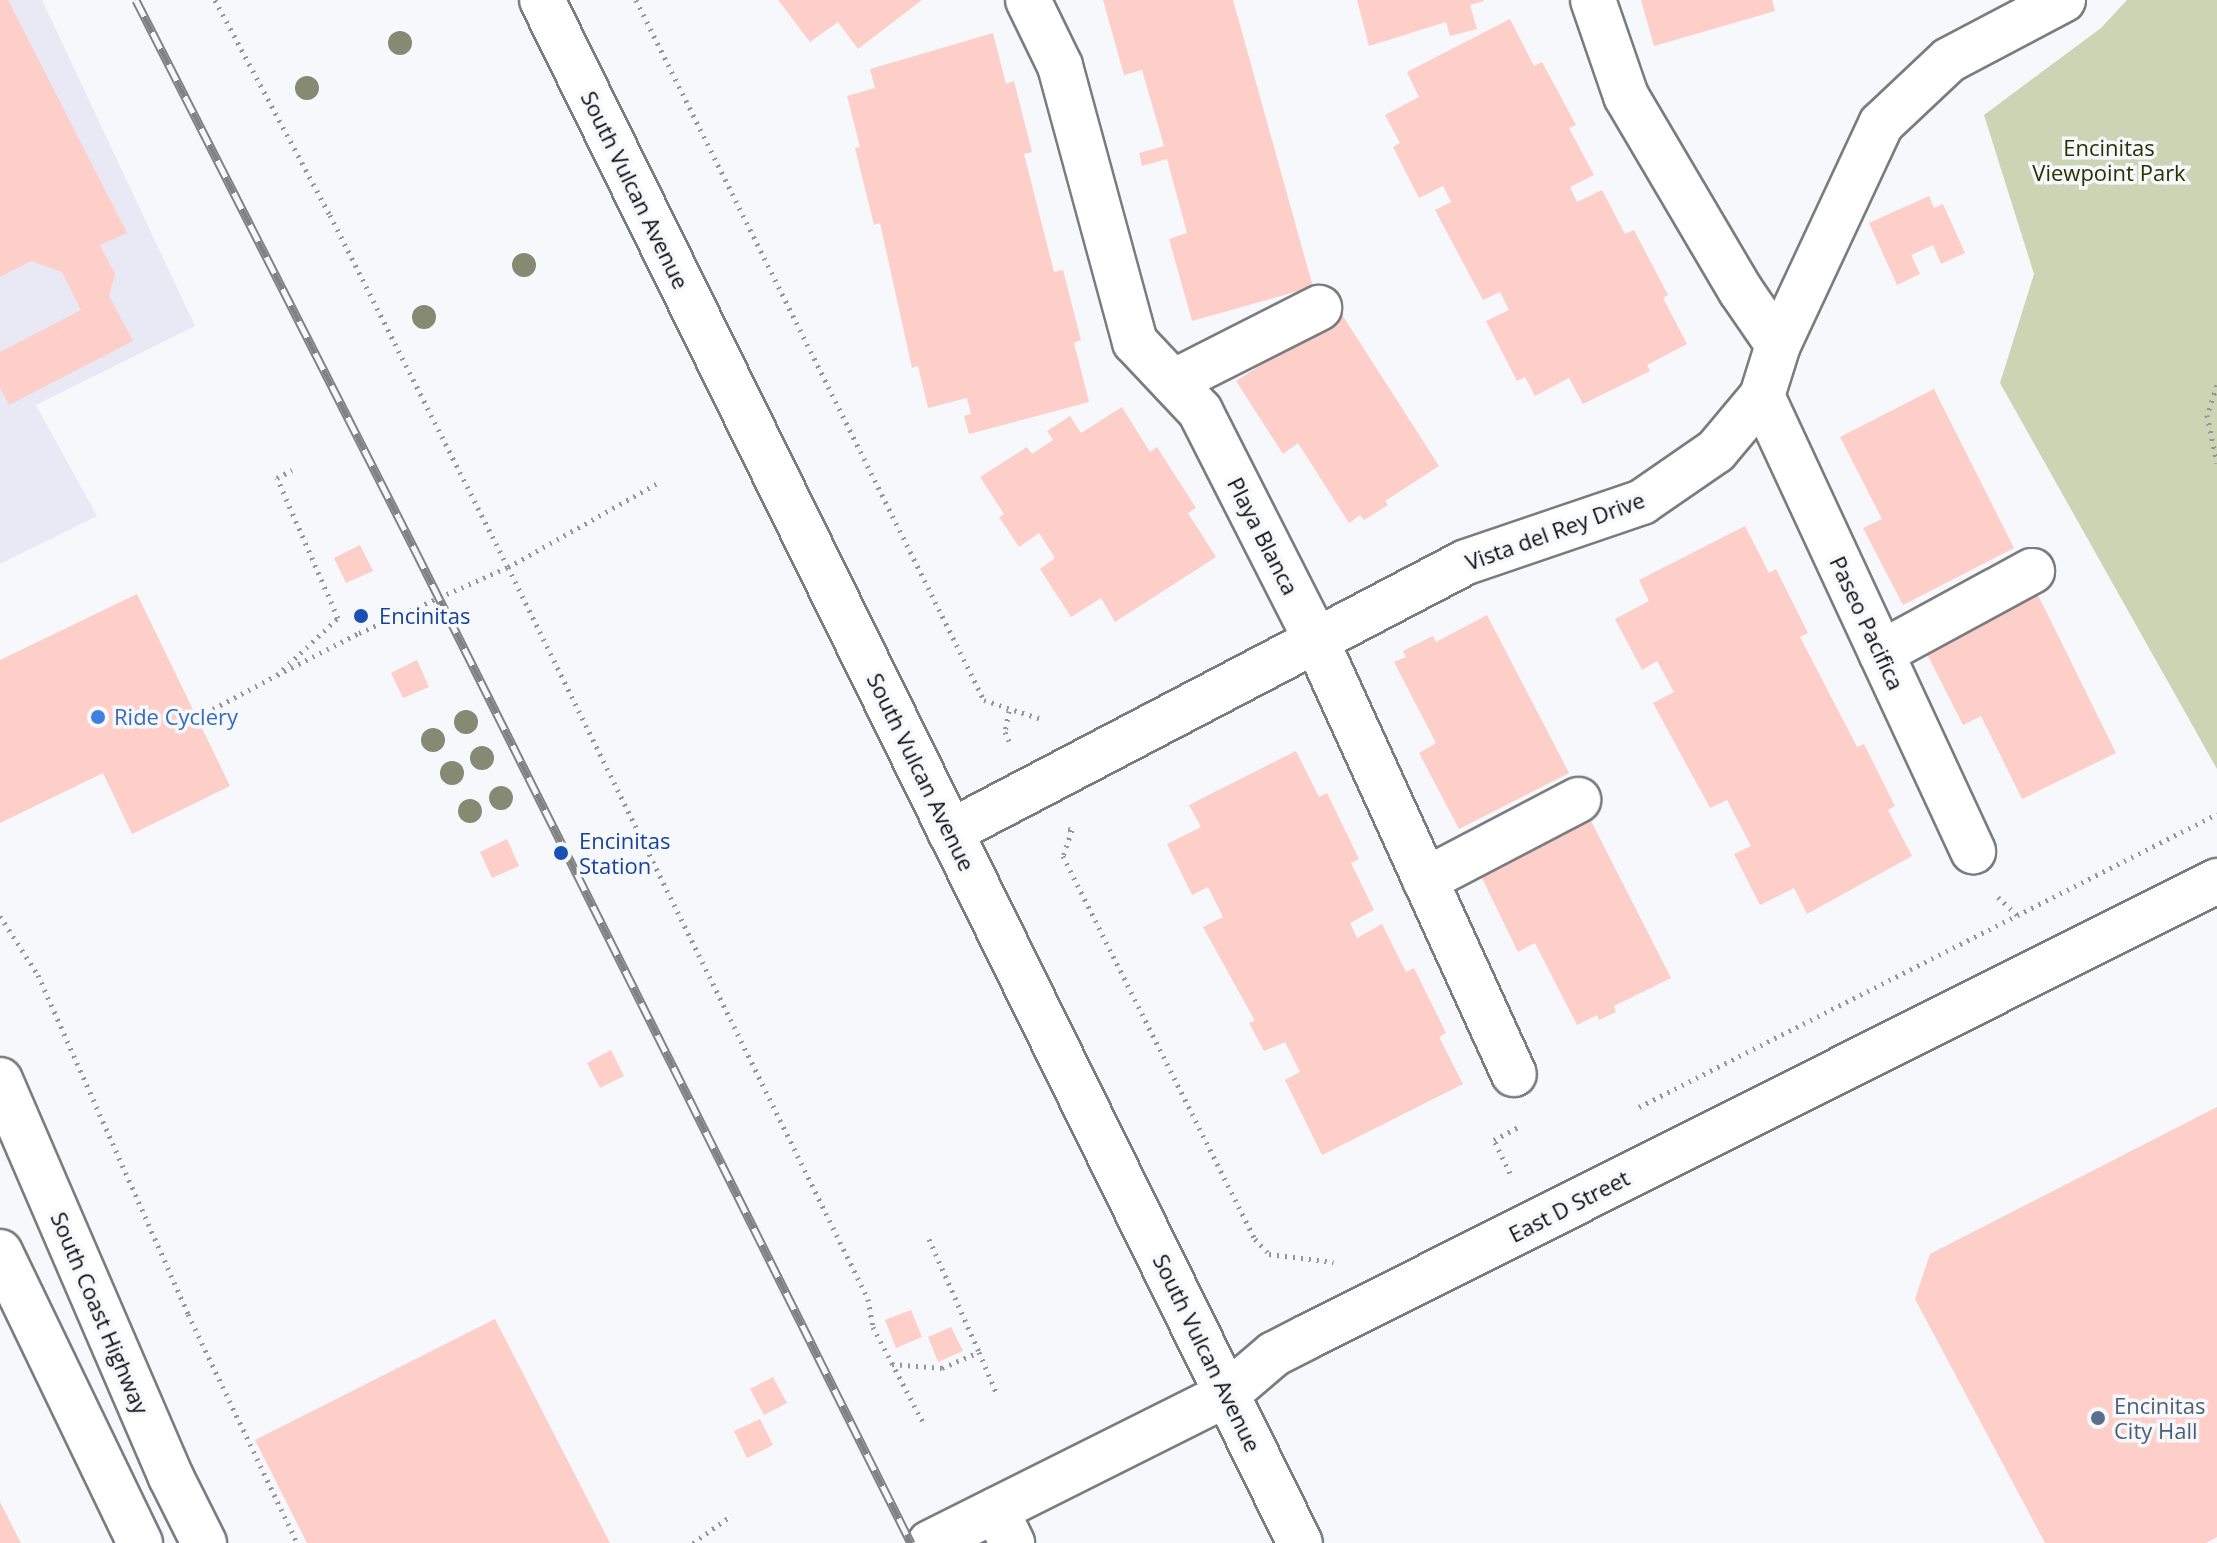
<!DOCTYPE html>
<style>
body{margin:0}
#map{position:relative;width:2217px;height:1543px;overflow:hidden;background:#f7f8fc;font-family:"Open Sans",sans-serif}
div>[style]{position:absolute}
.built>*{inset:0;background:#e8e9f4}
.green>*{inset:0;background:#ccd4b3}
.building>*{inset:0;background:#fdcfc8}
.path>*{height:5px;margin-top:-2.5px;transform-origin:0;background:repeating-linear-gradient(90deg,#969699 0 2px,transparent 0 8px)}
.roads{filter:drop-shadow(2px 0 #7b7c7f) drop-shadow(-2px 0 #7b7c7f) drop-shadow(0 2px #7b7c7f) drop-shadow(0 -2px #7b7c7f)}
.minor>*{height:44px;margin:-22px;padding:0 22px;transform-origin:22px;border-radius:22px;background:#fff}
.major>*{height:44px;margin:-22px;padding:0 22px;transform-origin:22px;border-radius:22px;background:#fff}
.rail>*{height:9px;margin-top:-4.5px;transform-origin:0;background:repeating-linear-gradient(90deg,#f7f8fc 0 18px,#818284 0 36px);box-sizing:border-box;border-block:2px solid #818284}
.trees>*{width:24px;height:24px;margin:-12px;border-radius:50%;background:#868a72}
.dots>*{width:22px;height:22px;translate:-50% -50%;box-sizing:border-box;border:4px solid #f7f8fc;border-radius:50%}
span{translate:-50% -50%;white-space:nowrap;text-align:center;line-height:1.15;-webkit-text-stroke:7px #f7f8fc;paint-order:stroke}
.park-label{font-size:22px;color:#2a3001}
.street-label{font-size:22px;color:#0b0b0c}
.transit-label{font-size:22px;color:#164399}
.left{translate:0 -50%;text-align:left}
.shop-label{font-size:22px;color:#366cbe}
.service-label{font-size:22px;color:#4e5e75}
</style>
<div id="map">
<div class="built">
<i style="clip-path:polygon(0 0,42px 0,195px 326px,36px 405px,97px 516px,0 564px)"></i>
</div>
<div class="green">
<i style="clip-path:polygon(2127px 0,2217px 0,2217px 769px,2000px 383px,2034px 274px,1984px 115px,2101px 28px)"></i>
</div>
<div class="building">
<i style="clip-path:polygon(0 0,8px 0,127px 233px,100px 245px,115px 274px,109px 296px,133px 341px,9px 405px,0 388px,0 352px,81px 310px,62px 272px,31px 261px,0 277px)"></i>
<i style="clip-path:polygon(778px 0,922px 0,858px 49px,838px 22px,810px 42px)"></i>
<i style="clip-path:polygon(1103px 0,1233px 0,1313px 287px,1192px 321px,1169px 239px,1187px 233px,1167px 159px,1142px 166px,1139px 153px,1164px 146px,1142px 70px,1124px 75px)"></i>
<i style="clip-path:polygon(1357px 0,1484px 0,1484px 1px,1470px 5px,1477px 29px,1450px 36px,1446px 22px,1369px 46px)"></i>
<i style="clip-path:polygon(1641px 0,1772px 0,1775px 11px,1654px 46px)"></i>
<i style="clip-path:polygon(1510px 19px,1534px 66px,1542px 62px,1576px 125px,1569px 128px,1594px 175px,1570px 187px,1577px 202px,1602px 190px,1625px 234px,1634px 230px,1668px 295px,1663px 298px,1687px 344px,1647px 365px,1650px 371px,1583px 404px,1569px 378px,1535px 396px,1525px 377px,1517px 381px,1486px 321px,1509px 310px,1500px 292px,1483px 300px,1435px 210px,1451px 202px,1443px 186px,1419px 198px,1393px 147px,1400px 143px,1385px 115px,1419px 97px,1407px 72px)"></i>
<i style="clip-path:polygon(993px 33px,1006px 84px,1014px 81px,1032px 152px,1024px 154px,1054px 272px,1063px 270px,1081px 340px,1074px 343px,1089px 402px,969px 434px,964px 416px,971px 414px,967px 398px,928px 408px,918px 366px,912px 368px,880px 223px,874px 225px,855px 148px,860px 147px,847px 96px,875px 88px,870px 69px)"></i>
<i style="clip-path:polygon(1929px 196px,1934px 208px,1943px 204px,1965px 253px,1941px 264px,1933px 245px,1911px 255px,1920px 274px,1897px 285px,1869px 223px)"></i>
<i style="clip-path:polygon(1341px 313px,1439px 466px,1385px 501px,1388px 505px,1364px 520px,1360px 515px,1349px 523px,1298px 443px,1283px 454px,1236px 381px)"></i>
<i style="clip-path:polygon(1934px 389px,2014px 548px,1903px 605px,1863px 528px,1882px 519px,1840px 437px)"></i>
<i style="clip-path:polygon(1122px 407px,1150px 452px,1157px 447px,1196px 508px,1188px 513px,1216px 557px,1115px 622px,1101px 598px,1071px 617px,1040px 569px,1055px 558px,1039px 533px,1019px 547px,999px 517px,1004px 514px,980px 477px,1027px 447px,1032px 454px,1053px 440px,1047px 431px,1070px 416px,1081px 433px)"></i>
<i style="clip-path:polygon(1745px 526px,1769px 573px,1776px 569px,1808px 633px,1800px 637px,1857px 747px,1864px 744px,1895px 806px,1888px 810px,1912px 856px,1807px 914px,1794px 888px,1760px 905px,1734px 854px,1751px 846px,1727px 800px,1710px 808px,1653px 703px,1674px 692px,1657px 661px,1642px 670px,1615px 619px,1649px 601px,1639px 580px)"></i>
<i style="clip-path:polygon(360px 545px,373px 571px,346px 583px,334px 558px)"></i>
<i style="clip-path:polygon(2037px 593px,2116px 753px,2022px 799px,1981px 716px,1963px 725px,1925px 650px)"></i>
<i style="clip-path:polygon(137px 594px,230px 786px,132px 834px,103px 773px,0 823px,0 660px)"></i>
<i style="clip-path:polygon(1487px 615px,1569px 773px,1459px 829px,1419px 753px,1436px 743px,1394px 662px,1406px 657px,1403px 651px,1433px 636px,1436px 642px)"></i>
<i style="clip-path:polygon(417px 660px,429px 687px,403px 698px,391px 673px)"></i>
<i style="clip-path:polygon(1296px 751px,1319px 797px,1327px 793px,1359px 859px,1351px 863px,1374px 910px,1350px 923px,1357px 938px,1382px 924px,1406px 972px,1414px 968px,1446px 1033px,1439px 1037px,1463px 1084px,1322px 1155px,1285px 1080px,1300px 1072px,1285px 1042px,1264px 1051px,1249px 1023px,1255px 1021px,1203px 927px,1223px 917px,1208px 887px,1192px 895px,1167px 844px,1201px 827px,1189px 805px)"></i>
<i style="clip-path:polygon(1590px 819px,1671px 978px,1614px 1006px,1616px 1012px,1599px 1020px,1597px 1015px,1577px 1025px,1535px 943px,1518px 952px,1480px 874px)"></i>
<i style="clip-path:polygon(507px 839px,519px 866px,492px 878px,480px 852px)"></i>
<i style="clip-path:polygon(611px 1050px,624px 1076px,600px 1088px,587px 1063px)"></i>
<i style="clip-path:polygon(2217px 1107px,2217px 1537px,2206px 1543px,2045px 1543px,1915px 1299px,1930px 1254px)"></i>
<i style="clip-path:polygon(911px 1310px,922px 1337px,896px 1348px,885px 1320px)"></i>
<i style="clip-path:polygon(495px 1319px,610px 1543px,307px 1543px,255px 1440px)"></i>
<i style="clip-path:polygon(951px 1327px,963px 1351px,938px 1362px,928px 1337px)"></i>
<i style="clip-path:polygon(773px 1377px,787px 1403px,764px 1415px,750px 1389px)"></i>
<i style="clip-path:polygon(760px 1419px,773px 1445px,747px 1458px,734px 1431px)"></i>
<i style="clip-path:polygon(0 1502px,21px 1543px,0 1543px)"></i>
</div>
<div class="path">
<i style="left:215px;top:0;width:244px;rotate:61.9deg"></i>
<i style="left:330px;top:215px;width:394px;rotate:63.2deg"></i>
<i style="left:508px;top:567px;width:816px;rotate:63.81deg"></i>
<i style="left:868px;top:1299px;width:28px;rotate:80deg"></i>
<i style="left:873px;top:1327px;width:110px;rotate:62.3deg"></i>
<i style="left:636px;top:0;width:782px;rotate:63.57deg"></i>
<i style="left:984px;top:700px;width:63px;rotate:18.4deg"></i>
<i style="left:2217px;top:385px;width:32px;rotate:108deg"></i>
<i style="left:2207px;top:415px;width:49px;rotate:78.2deg"></i>
<i style="left:277px;top:675px;width:92px;rotate:-27.1deg"></i>
<i style="left:359px;top:633px;width:163px;rotate:-23.9deg"></i>
<i style="left:508px;top:567px;width:170px;rotate:-29.3deg"></i>
<i style="left:213px;top:709px;width:72px;rotate:-28deg"></i>
<i style="left:277px;top:675px;width:83px;rotate:-43.1deg"></i>
<i style="left:338px;top:618px;width:153px;rotate:-113.5deg"></i>
<i style="left:277px;top:478px;width:17px;rotate:-28deg"></i>
<i style="left:1009px;top:711px;width:21px;rotate:101deg"></i>
<i style="left:1005px;top:732px;width:10px;rotate:66deg"></i>
<i style="left:1068px;top:829px;width:4px;rotate:14deg"></i>
<i style="left:1072px;top:830px;width:28px;rotate:109deg"></i>
<i style="left:1063px;top:856px;width:428px;rotate:63.4deg"></i>
<i style="left:1255px;top:1239px;width:21px;rotate:47deg"></i>
<i style="left:1269px;top:1254px;width:65px;rotate:7deg"></i>
<i style="left:1998px;top:897px;width:26px;rotate:43deg"></i>
<i style="left:0;top:916px;width:70px;rotate:57.2deg"></i>
<i style="left:38px;top:975px;width:371px;rotate:66.1deg"></i>
<i style="left:188px;top:1314px;width:254px;rotate:64.5deg"></i>
<i style="left:1639px;top:1107px;width:648px;rotate:-26.88deg"></i>
<i style="left:1510px;top:1173px;width:37px;rotate:-116deg"></i>
<i style="left:1494px;top:1140px;width:27px;rotate:-28deg"></i>
<i style="left:929px;top:1239px;width:124px;rotate:66.1deg"></i>
<i style="left:892px;top:1364px;width:50px;rotate:4.6deg"></i>
<i style="left:942px;top:1368px;width:40px;rotate:-23.4deg"></i>
<i style="left:979px;top:1352px;width:43px;rotate:67deg"></i>
<i style="left:693px;top:1543px;width:48px;rotate:-35.7deg"></i>
</div>
<div class="roads">
<div class="minor">
<i style="left:1028px;top:0;width:73px;rotate:64.1deg"></i>
<i style="left:1060px;top:66px;width:286px;rotate:74.8deg"></i>
<i style="left:1135px;top:342px;width:95px;rotate:46.7deg"></i>
<i style="left:1200px;top:411px;width:257px;rotate:63.1deg"></i>
<i style="left:1316px;top:640px;width:477px;rotate:65.5deg"></i>
<i style="left:1593px;top:0;width:102px;rotate:71deg"></i>
<i style="left:1626px;top:96px;width:226px;rotate:59.5deg"></i>
<i style="left:1741px;top:291px;width:65px;rotate:55.6deg"></i>
<i style="left:1173px;top:382px;width:164px;rotate:-26.9deg"></i>
<i style="left:1762px;top:396px;width:502px;rotate:65.12deg"></i>
<i style="left:1881px;top:653px;width:172px;rotate:-28.5deg"></i>
<i style="left:950px;top:832px;width:582px;rotate:-27.62deg"></i>
<i style="left:1466px;top:562px;width:186px;rotate:-18.8deg"></i>
<i style="left:1642px;top:502px;width:90px;rotate:-34.6deg"></i>
<i style="left:1716px;top:451px;width:72px;rotate:-50.1deg"></i>
<i style="left:1762px;top:396px;width:53px;rotate:-72.6deg"></i>
<i style="left:1778px;top:345px;width:244px;rotate:-65deg"></i>
<i style="left:1881px;top:124px;width:93px;rotate:-43.3deg"></i>
<i style="left:1949px;top:60px;width:129px;rotate:-27.8deg"></i>
<i style="left:1425px;top:880px;width:173px;rotate:-27.6deg"></i>
<i style="left:996px;top:1510px;width:37px;rotate:64deg"></i>
<i style="left:930px;top:1543px;width:332px;rotate:-26.6deg"></i>
<i style="left:1227px;top:1394px;width:62px;rotate:-40.4deg"></i>
<i style="left:1274px;top:1354px;width:37px;rotate:-27deg"></i>
<i style="left:1307px;top:1337px;width:1018px;rotate:-26.62deg"></i>
</div>
<div class="major">
<i style="left:542px;top:0;width:1719px;rotate:63.84deg"></i>
<i style="left:0;top:1080px;width:432px;rotate:66.7deg"></i>
<i style="left:171px;top:1477px;width:74px;rotate:63.4deg"></i>
<i style="left:0;top:1252px;width:323px;rotate:64.3deg"></i>
</div>
</div>
<div class="rail">
<i style="left:136px;top:0;width:619px;rotate:63.1deg"></i>
<i style="left:416px;top:552px;width:1108px;rotate:63.46deg"></i>
</div>
<div class="trees">
<i style="left:400px;top:43px"></i>
<i style="left:307px;top:88px"></i>
<i style="left:524px;top:265px"></i>
<i style="left:424px;top:317px"></i>
<i style="left:466px;top:722px"></i>
<i style="left:433px;top:740px"></i>
<i style="left:482px;top:758px"></i>
<i style="left:452px;top:773px"></i>
<i style="left:501px;top:798px"></i>
<i style="left:470px;top:811px"></i>
</div>
<div class="dots">
<i style="left:361px;top:616px;background:#1a4fb4"></i>
<i style="left:98px;top:717px;background:#3f7fe0"></i>
<i style="left:561px;top:853px;background:#1a4fb4"></i>
<i style="left:2098px;top:1418px;background:#5c6f8a"></i>
</div>
<div class="park-label">
<span style="left:2109px;top:160px">Encinitas<br>Viewpoint Park</span>
</div>
<div class="street-label">
<span style="left:635px;top:190px;rotate:64deg">South Vulcan Avenue</span>
<span style="left:1555px;top:531px;rotate:-20deg">Vista del Rey Drive</span>
<span style="left:1263px;top:536px;rotate:63deg">Playa Blanca</span>
<span style="left:1867px;top:623px;rotate:65deg">Paseo Pacifica</span>
<span style="left:921px;top:772px;rotate:64deg">South Vulcan Avenue</span>
<span style="left:1569px;top:1206px;rotate:-27deg">East D Street</span>
<span style="left:100px;top:1313px;rotate:67deg">South Coast Highway</span>
<span style="left:1207px;top:1353px;rotate:64deg">South Vulcan Avenue</span>
</div>
<div class="transit-label">
<span class="left" style="left:379px;top:616px">Encinitas</span>
<span class="left" style="left:579px;top:853px">Encinitas<br>Station</span>
</div>
<div class="shop-label">
<span class="left" style="left:114px;top:717px">Ride Cyclery</span>
</div>
<div class="service-label">
<span class="left" style="left:2114px;top:1418px">Encinitas<br>City Hall</span>
</div>
</div>
